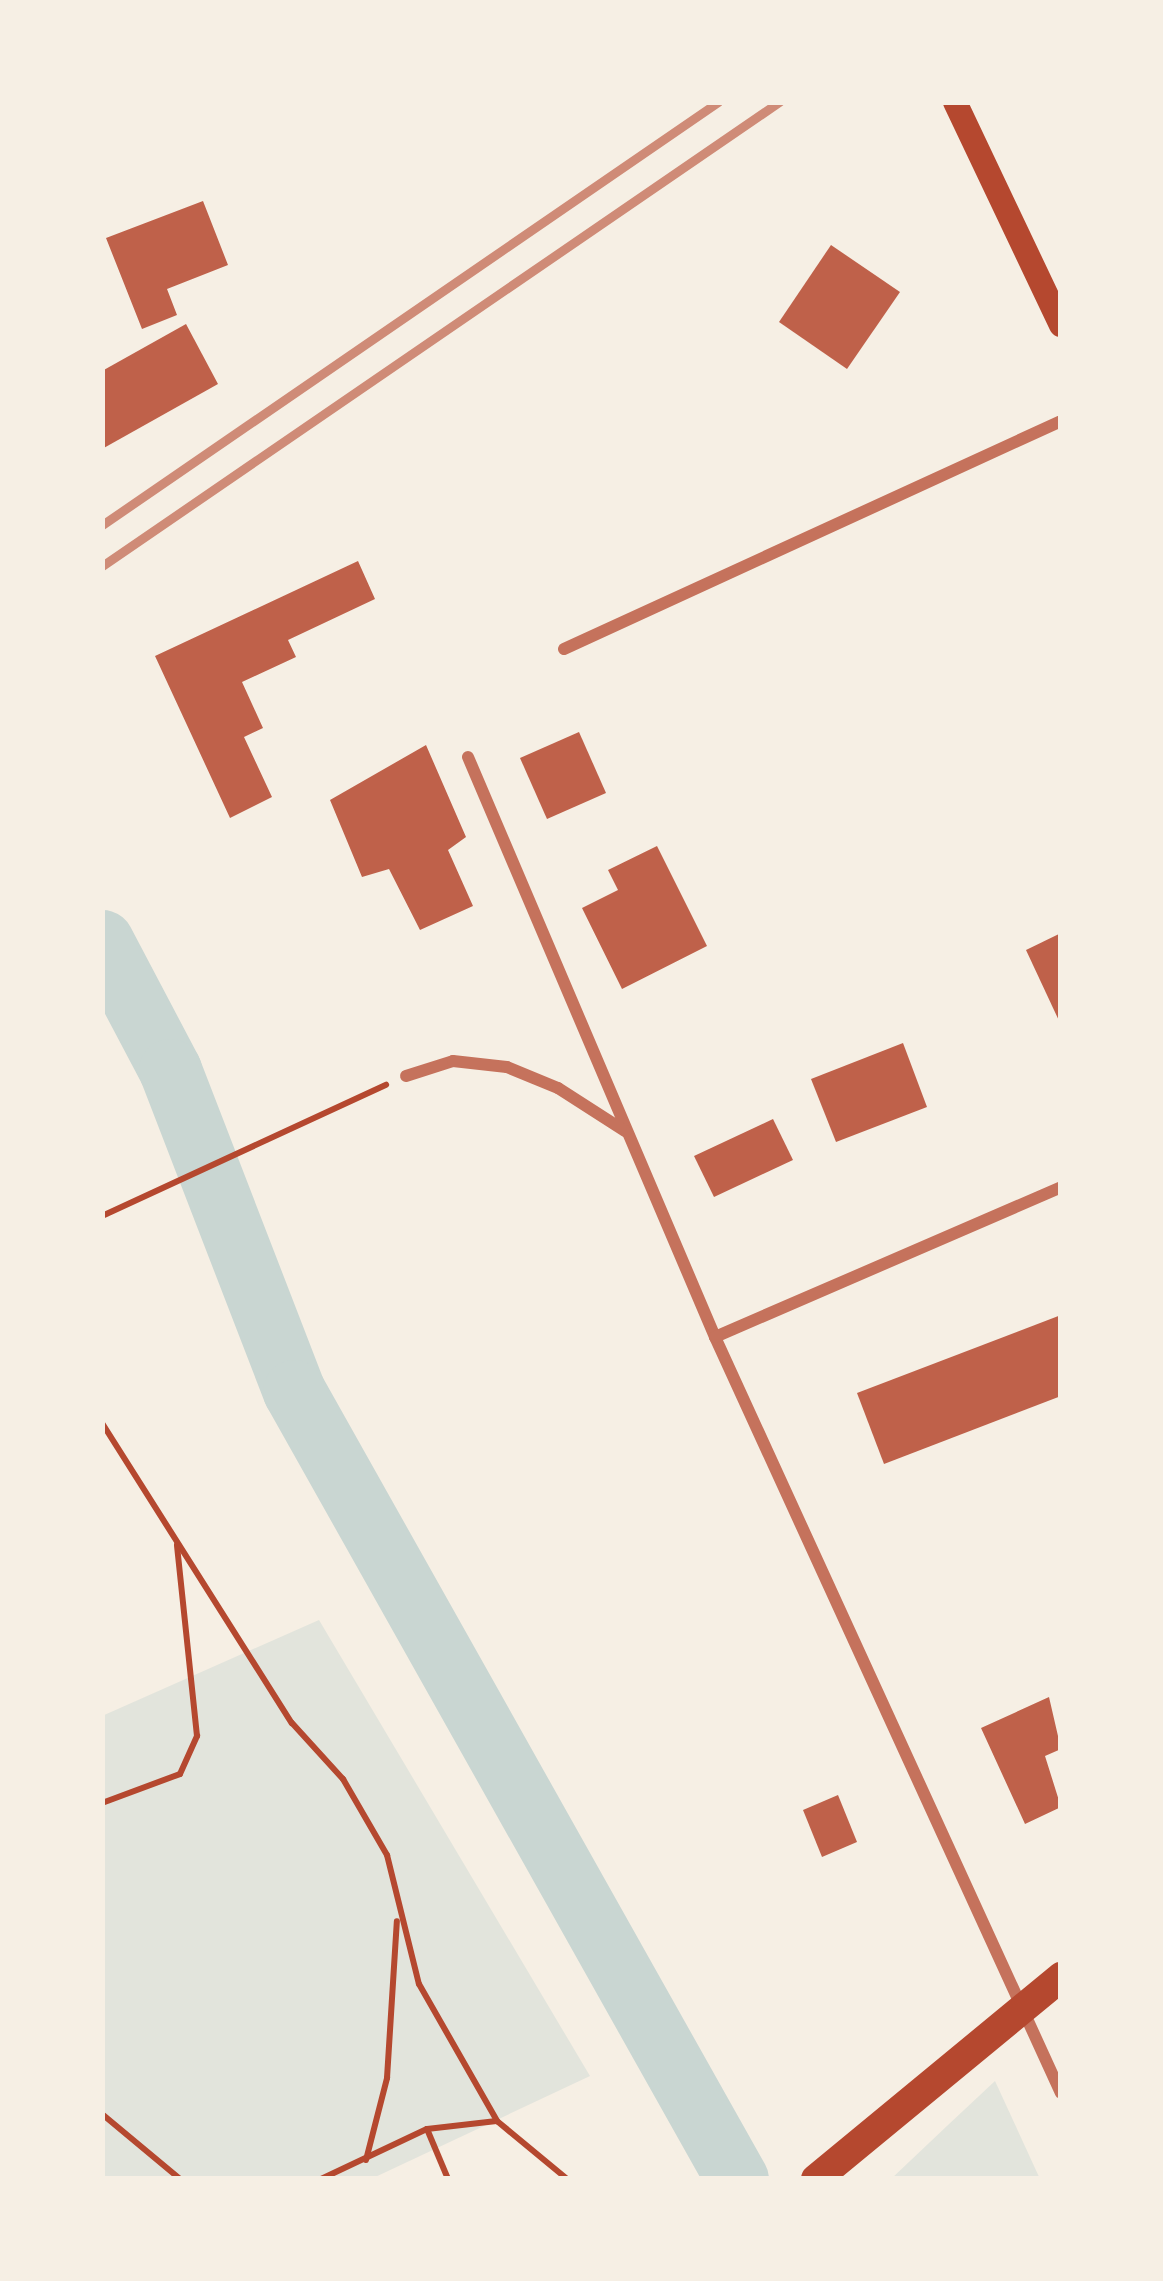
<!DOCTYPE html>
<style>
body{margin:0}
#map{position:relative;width:1163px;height:2281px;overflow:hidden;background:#f6efe4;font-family:Rubik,sans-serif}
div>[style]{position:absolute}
.green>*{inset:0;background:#e2e4dc}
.river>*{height:63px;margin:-31.5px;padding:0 31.5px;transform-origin:31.5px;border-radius:31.5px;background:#c9d6d2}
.building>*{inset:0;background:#bf614a}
.path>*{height:6px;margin:-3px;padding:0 3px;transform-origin:3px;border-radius:3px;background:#b5482f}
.minor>*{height:12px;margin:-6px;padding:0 6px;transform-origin:6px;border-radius:6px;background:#c5725c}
.secondary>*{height:24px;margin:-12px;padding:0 12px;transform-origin:12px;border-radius:12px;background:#b5482f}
.primary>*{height:30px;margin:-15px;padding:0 15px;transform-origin:15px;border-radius:15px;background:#b5482f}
.rail>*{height:9px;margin:-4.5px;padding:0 4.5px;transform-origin:4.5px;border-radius:4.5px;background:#cf8b77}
span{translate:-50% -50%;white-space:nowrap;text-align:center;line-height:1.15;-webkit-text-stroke:9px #f6efe4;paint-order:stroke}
.frame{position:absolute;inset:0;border:105px solid #f6efe4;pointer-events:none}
</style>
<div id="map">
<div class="green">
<i style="clip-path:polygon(319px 1620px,590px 2076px,371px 2179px,102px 2179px,102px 1716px)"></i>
<i style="clip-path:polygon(995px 2081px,1040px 2179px,891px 2179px,948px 2125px)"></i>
</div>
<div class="river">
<i style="left:102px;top:941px;width:146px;rotate:62.2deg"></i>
<i style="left:170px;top:1070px;width:344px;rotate:68.9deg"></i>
<i style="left:294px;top:1391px;width:904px;rotate:60.66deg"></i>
</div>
<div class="building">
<i style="clip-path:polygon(203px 201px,228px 265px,167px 289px,177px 315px,142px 329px,106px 238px)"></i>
<i style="clip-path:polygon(831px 245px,900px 292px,847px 369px,779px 322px)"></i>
<i style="clip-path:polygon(186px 324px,218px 384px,102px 449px,102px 371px)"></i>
<i style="clip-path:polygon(358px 561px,375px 599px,288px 640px,296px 657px,242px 682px,263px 728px,244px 737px,272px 797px,230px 818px,155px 656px)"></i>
<i style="clip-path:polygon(579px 732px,606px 793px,547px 819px,520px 758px)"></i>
<i style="clip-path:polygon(426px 745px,466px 837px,448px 850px,473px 906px,420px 930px,389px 869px,362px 877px,330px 800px)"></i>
<i style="clip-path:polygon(657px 846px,707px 946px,622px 989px,582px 908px,618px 890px,608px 870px)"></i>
<i style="clip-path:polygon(1061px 933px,1061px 1025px,1026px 950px)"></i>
<i style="clip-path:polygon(903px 1043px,927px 1107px,836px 1142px,811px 1079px)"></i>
<i style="clip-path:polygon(773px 1119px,793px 1160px,714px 1197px,694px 1156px)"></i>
<i style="clip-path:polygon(1061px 1315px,1061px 1396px,884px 1464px,857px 1393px)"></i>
<i style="clip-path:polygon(1049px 1697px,1061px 1749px,1045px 1756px,1061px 1807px,1025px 1824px,981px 1728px)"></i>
<i style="clip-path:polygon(838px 1795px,857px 1842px,822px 1857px,803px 1810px)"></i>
</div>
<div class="path">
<i style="left:102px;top:1216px;width:313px;rotate:-24.8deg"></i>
<i style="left:102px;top:1423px;width:355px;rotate:57.7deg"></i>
<i style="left:292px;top:1723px;width:76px;rotate:47.7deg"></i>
<i style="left:343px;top:1779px;width:88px;rotate:59.9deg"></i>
<i style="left:387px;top:1855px;width:133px;rotate:76.1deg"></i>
<i style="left:419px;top:1984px;width:158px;rotate:60.3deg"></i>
<i style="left:497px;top:2121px;width:91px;rotate:39.6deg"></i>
<i style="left:102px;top:1803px;width:83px;rotate:-20.4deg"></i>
<i style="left:180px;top:1774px;width:42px;rotate:-65.9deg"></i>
<i style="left:197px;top:1736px;width:192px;rotate:-96deg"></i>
<i style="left:102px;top:2114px;width:102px;rotate:39.8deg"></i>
<i style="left:427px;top:2129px;width:54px;rotate:67.2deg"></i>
<i style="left:366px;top:2160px;width:85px;rotate:-75.6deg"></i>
<i style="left:387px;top:2078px;width:157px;rotate:-86.4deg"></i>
<i style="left:321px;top:2179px;width:117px;rotate:-25.3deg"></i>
<i style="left:427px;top:2129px;width:70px;rotate:-6.5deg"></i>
</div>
<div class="minor">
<i style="left:564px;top:649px;width:547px;rotate:-24.64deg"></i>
<i style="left:468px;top:757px;width:630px;rotate:66.93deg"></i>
<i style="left:715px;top:1337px;width:831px;rotate:65.41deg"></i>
<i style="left:406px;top:1076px;width:49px;rotate:-17.7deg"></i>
<i style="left:453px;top:1061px;width:54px;rotate:6.3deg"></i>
<i style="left:507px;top:1067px;width:55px;rotate:22.4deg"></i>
<i style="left:558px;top:1088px;width:80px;rotate:32.7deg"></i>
<i style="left:715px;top:1337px;width:377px;rotate:-23.4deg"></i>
</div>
<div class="secondary">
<i style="left:955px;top:102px;width:247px;rotate:64.6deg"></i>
</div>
<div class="primary">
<i style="left:816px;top:2179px;width:318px;rotate:-39.5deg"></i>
</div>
<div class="rail">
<i style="left:102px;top:525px;width:747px;rotate:-34.48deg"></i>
<i style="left:102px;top:566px;width:821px;rotate:-34.43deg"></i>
</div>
<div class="frame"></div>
</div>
